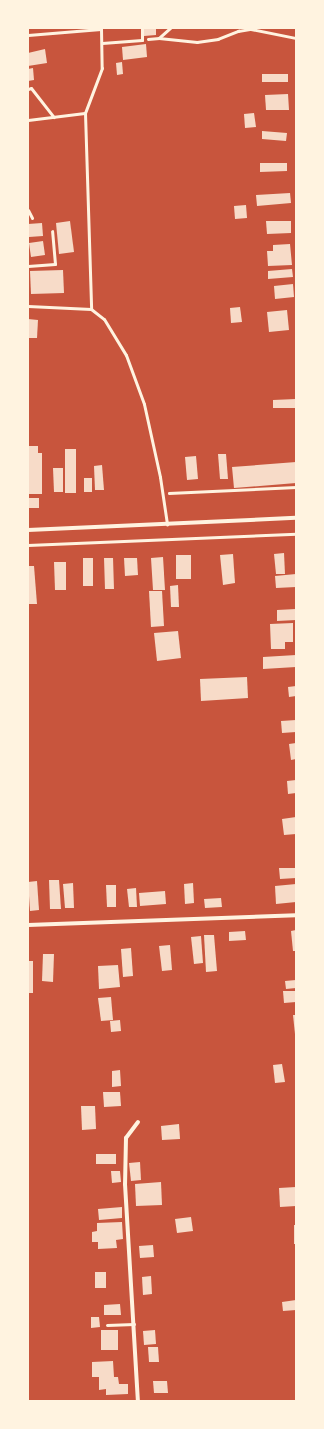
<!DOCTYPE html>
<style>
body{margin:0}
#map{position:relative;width:324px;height:1429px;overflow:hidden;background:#c8553d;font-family:Inter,sans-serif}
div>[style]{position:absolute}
.building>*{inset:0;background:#f7dbc8}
.path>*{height:2.5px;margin:-1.25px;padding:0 1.25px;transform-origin:1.25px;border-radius:1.25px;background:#fff3e0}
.service>*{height:3px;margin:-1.5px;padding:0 1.5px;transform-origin:1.5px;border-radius:1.5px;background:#fff3e0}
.minor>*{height:4px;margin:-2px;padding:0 2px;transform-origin:2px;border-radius:2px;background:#fff3e0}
span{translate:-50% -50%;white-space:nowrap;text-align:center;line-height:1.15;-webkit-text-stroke:4px #fff3e0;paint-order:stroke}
.frame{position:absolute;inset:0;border:29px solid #fff3e0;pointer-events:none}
</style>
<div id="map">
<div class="building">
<i style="clip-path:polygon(144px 28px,156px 28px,156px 35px,144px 36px)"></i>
<i style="clip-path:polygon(146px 44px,147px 57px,123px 60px,122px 47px)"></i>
<i style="clip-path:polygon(45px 49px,47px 63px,28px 66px,28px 53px)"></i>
<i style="clip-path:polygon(122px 62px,123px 74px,117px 75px,116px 63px)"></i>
<i style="clip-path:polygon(33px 68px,34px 80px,28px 81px,28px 69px)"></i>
<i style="clip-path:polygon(262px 74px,288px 74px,288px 82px,262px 82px)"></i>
<i style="clip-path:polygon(288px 94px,289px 110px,266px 110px,265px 95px)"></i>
<i style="clip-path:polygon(254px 113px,256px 127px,245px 128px,244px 114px)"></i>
<i style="clip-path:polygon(262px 131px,287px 133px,286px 141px,262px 139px)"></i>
<i style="clip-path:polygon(260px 163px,287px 163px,287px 171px,260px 172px)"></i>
<i style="clip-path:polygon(290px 193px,291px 203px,257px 206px,256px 195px)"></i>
<i style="clip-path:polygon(246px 205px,247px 218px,235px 219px,234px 206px)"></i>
<i style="clip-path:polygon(70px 221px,74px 252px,59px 254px,56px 223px)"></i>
<i style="clip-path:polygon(266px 221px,291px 221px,291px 233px,267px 234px)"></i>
<i style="clip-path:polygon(42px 223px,43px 236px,29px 237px,28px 224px)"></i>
<i style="clip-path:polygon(43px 241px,45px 255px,31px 257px,29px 243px)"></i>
<i style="clip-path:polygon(290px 244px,292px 265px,268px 266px,267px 251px,273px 251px,273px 245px)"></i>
<i style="clip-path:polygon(292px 269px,293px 277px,268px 279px,268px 271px)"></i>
<i style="clip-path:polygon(63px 270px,64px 293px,31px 294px,30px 271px)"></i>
<i style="clip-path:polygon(293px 284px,294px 297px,275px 299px,274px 286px)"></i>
<i style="clip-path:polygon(240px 307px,242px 322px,231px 323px,230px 308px)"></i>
<i style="clip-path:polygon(287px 310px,289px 330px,269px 332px,267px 312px)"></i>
<i style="clip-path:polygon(28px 319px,38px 320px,37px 338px,28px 338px)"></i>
<i style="clip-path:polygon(296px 399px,296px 408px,273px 408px,273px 400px)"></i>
<i style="clip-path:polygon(28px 446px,38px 446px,38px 453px,42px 453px,42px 494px,28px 494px)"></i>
<i style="clip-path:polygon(65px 449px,76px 449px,76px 493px,65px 493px)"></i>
<i style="clip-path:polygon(218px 454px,226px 454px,228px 479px,220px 479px)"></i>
<i style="clip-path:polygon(196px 456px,198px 479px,187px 480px,185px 457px)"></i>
<i style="clip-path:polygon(296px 462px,296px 483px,234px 488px,232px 467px)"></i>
<i style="clip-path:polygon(102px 465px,104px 490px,95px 490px,94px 466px)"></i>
<i style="clip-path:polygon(53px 468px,63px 468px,63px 492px,54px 492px)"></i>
<i style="clip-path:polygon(84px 478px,92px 478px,92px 492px,84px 492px)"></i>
<i style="clip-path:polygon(28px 498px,39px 498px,39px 508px,28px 508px)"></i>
<i style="clip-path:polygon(284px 553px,285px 574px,276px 574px,274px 554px)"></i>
<i style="clip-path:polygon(233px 554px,235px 583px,223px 585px,220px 555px)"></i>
<i style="clip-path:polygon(176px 555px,191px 555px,191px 579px,176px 579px)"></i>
<i style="clip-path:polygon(163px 557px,165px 590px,153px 590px,151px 558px)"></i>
<i style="clip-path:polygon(83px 558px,93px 558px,93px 586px,83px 586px)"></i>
<i style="clip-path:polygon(104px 558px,113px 558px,114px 589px,105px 589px)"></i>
<i style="clip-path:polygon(124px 558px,137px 558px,138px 575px,125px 576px)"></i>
<i style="clip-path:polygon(54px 562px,66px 562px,66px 590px,55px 590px)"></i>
<i style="clip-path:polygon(28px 566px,34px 566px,37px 604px,28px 604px)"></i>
<i style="clip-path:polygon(296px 574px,296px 587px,276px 588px,275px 576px)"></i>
<i style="clip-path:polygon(178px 585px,179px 607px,171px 607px,170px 586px)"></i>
<i style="clip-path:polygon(149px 591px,162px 591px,164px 626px,151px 627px)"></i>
<i style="clip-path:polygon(296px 609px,296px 620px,277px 621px,277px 610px)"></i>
<i style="clip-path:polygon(293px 623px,293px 642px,285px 642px,285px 649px,271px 649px,270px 624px)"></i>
<i style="clip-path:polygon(178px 631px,181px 658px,157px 661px,154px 633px)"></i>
<i style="clip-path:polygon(296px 655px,296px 667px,263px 669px,263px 657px)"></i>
<i style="clip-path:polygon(247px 677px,248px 698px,201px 701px,200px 679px)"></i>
<i style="clip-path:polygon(296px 686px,296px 696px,289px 697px,288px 687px)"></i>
<i style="clip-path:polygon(296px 720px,296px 732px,282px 733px,281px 721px)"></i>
<i style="clip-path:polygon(296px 743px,296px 759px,291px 760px,289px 744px)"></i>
<i style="clip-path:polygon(296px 780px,296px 793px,288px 794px,287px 781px)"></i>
<i style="clip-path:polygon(296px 817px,296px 834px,284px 835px,282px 819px)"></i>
<i style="clip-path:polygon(279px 868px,296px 868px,296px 878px,280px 879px)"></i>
<i style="clip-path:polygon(49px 880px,59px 880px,61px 909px,50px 909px)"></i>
<i style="clip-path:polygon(37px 881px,39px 910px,30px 911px,28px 882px)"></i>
<i style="clip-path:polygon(73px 883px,74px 908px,65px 908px,63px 884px)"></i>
<i style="clip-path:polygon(193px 883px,194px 903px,185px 904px,184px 884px)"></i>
<i style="clip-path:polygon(296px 884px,296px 902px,276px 904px,275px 886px)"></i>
<i style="clip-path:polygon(106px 885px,116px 885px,116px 907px,107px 907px)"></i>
<i style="clip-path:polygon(136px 888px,137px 907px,129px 907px,127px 889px)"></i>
<i style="clip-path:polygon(165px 891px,166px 904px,140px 906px,139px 893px)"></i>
<i style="clip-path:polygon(221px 898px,222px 907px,205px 908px,204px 899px)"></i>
<i style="clip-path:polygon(296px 930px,296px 951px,293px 951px,291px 931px)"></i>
<i style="clip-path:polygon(245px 931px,246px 940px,229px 941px,229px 932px)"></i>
<i style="clip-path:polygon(204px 935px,214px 935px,217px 971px,206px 972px)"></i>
<i style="clip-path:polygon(201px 936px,203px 963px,194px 964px,191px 937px)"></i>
<i style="clip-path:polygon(170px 945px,172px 970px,162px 971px,159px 946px)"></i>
<i style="clip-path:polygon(131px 948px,133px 976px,123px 977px,121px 949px)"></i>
<i style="clip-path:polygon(43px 954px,54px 954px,53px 982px,42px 981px)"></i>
<i style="clip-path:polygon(28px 961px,33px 961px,33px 993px,28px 993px)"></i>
<i style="clip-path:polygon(118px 965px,120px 987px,99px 989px,98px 966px)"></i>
<i style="clip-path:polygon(296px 980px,296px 988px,286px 989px,285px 981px)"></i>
<i style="clip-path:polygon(283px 991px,296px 991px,296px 1002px,284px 1003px)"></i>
<i style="clip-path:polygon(111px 997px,113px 1020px,101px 1021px,98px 998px)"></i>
<i style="clip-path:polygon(293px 1015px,296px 1015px,296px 1034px,295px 1034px)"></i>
<i style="clip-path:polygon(120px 1020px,121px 1031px,111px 1032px,110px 1021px)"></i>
<i style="clip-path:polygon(282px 1064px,285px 1082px,275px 1083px,273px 1065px)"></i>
<i style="clip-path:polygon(120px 1070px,121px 1086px,112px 1087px,112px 1071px)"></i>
<i style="clip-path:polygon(103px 1092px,120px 1092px,121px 1106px,104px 1107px)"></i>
<i style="clip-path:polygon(81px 1106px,95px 1106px,96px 1129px,82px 1130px)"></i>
<i style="clip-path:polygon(179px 1124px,180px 1139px,162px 1140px,161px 1126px)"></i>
<i style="clip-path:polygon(96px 1154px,116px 1154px,116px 1164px,96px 1164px)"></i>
<i style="clip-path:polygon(140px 1162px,141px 1180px,131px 1181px,129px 1163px)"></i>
<i style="clip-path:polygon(111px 1171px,120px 1171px,121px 1182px,112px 1183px)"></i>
<i style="clip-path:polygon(161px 1182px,162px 1205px,136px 1206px,135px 1184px)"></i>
<i style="clip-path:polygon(296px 1187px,296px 1206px,280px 1207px,279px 1188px)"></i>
<i style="clip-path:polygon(122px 1207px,122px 1218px,99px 1220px,98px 1209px)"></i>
<i style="clip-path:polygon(191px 1217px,193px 1231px,177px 1233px,175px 1219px)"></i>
<i style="clip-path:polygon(122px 1222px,123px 1239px,116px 1240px,117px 1248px,98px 1249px,98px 1242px,92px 1242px,92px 1232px,97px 1231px,97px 1223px)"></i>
<i style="clip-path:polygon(294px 1225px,296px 1225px,296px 1244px,294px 1244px)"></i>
<i style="clip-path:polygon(153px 1245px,154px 1257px,140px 1258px,139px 1246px)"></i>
<i style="clip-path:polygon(95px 1272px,106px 1272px,106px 1288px,95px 1288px)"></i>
<i style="clip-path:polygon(151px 1276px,152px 1294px,143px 1295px,142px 1277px)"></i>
<i style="clip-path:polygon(296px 1300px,296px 1310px,283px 1311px,282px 1302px)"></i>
<i style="clip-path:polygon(120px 1304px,121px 1315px,104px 1315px,104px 1305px)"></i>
<i style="clip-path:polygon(91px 1317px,99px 1317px,100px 1327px,91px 1328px)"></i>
<i style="clip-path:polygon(101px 1330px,118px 1330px,118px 1350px,101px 1350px)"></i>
<i style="clip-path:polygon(155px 1330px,156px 1344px,144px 1345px,143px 1331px)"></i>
<i style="clip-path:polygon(148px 1347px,158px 1347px,159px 1362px,149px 1362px)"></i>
<i style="clip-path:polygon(113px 1361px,114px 1377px,118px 1377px,119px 1384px,128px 1384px,128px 1394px,106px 1395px,106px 1389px,99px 1390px,99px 1377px,92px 1377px,92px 1362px)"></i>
<i style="clip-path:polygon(153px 1381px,167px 1381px,168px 1393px,154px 1393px)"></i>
</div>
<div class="path">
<i style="left:159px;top:38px;width:38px;rotate:6deg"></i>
<i style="left:197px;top:42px;width:21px;rotate:-8deg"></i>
<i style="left:218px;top:39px;width:22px;rotate:-22deg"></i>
<i style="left:238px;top:31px;width:13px;rotate:-9deg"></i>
<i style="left:251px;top:29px;width:46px;rotate:11.3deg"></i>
<i style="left:148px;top:39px;width:11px;rotate:-5deg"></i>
<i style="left:159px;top:38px;width:15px;rotate:-42deg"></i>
<i style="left:169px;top:493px;width:127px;rotate:-2.7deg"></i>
<i style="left:28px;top:545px;width:268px;rotate:-2.4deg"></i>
</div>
<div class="service">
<i style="left:28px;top:35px;width:73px;rotate:-4.7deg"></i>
<i style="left:101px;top:29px;width:39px;rotate:89deg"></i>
<i style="left:102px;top:68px;width:48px;rotate:110.7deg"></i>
<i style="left:85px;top:113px;width:196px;rotate:88.2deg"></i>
<i style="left:102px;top:43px;width:40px;rotate:-4.3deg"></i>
<i style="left:142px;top:40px;width:12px;rotate:-90deg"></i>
<i style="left:28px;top:89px;width:3px;rotate:-18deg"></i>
<i style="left:31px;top:88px;width:37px;rotate:52deg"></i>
<i style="left:28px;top:120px;width:57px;rotate:-7deg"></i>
<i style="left:28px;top:210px;width:9px;rotate:63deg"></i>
<i style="left:28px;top:266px;width:27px;rotate:-4deg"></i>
<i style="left:55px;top:264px;width:33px;rotate:-95deg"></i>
<i style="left:28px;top:306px;width:63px;rotate:2.7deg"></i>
<i style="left:91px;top:309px;width:16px;rotate:38deg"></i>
<i style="left:104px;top:319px;width:42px;rotate:58.6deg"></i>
<i style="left:126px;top:355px;width:52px;rotate:69.8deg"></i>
<i style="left:144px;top:404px;width:75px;rotate:77.6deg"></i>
<i style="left:160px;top:477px;width:48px;rotate:81.5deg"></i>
<i style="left:107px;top:1325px;width:27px;rotate:-2deg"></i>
</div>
<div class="minor">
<i style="left:28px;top:530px;width:268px;rotate:-2.6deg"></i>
<i style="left:28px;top:925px;width:268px;rotate:-2.1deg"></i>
<i style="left:138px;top:1122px;width:20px;rotate:127deg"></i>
<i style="left:126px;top:1138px;width:46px;rotate:91.2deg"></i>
<i style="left:125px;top:1184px;width:217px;rotate:86.6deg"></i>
</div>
<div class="frame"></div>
</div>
